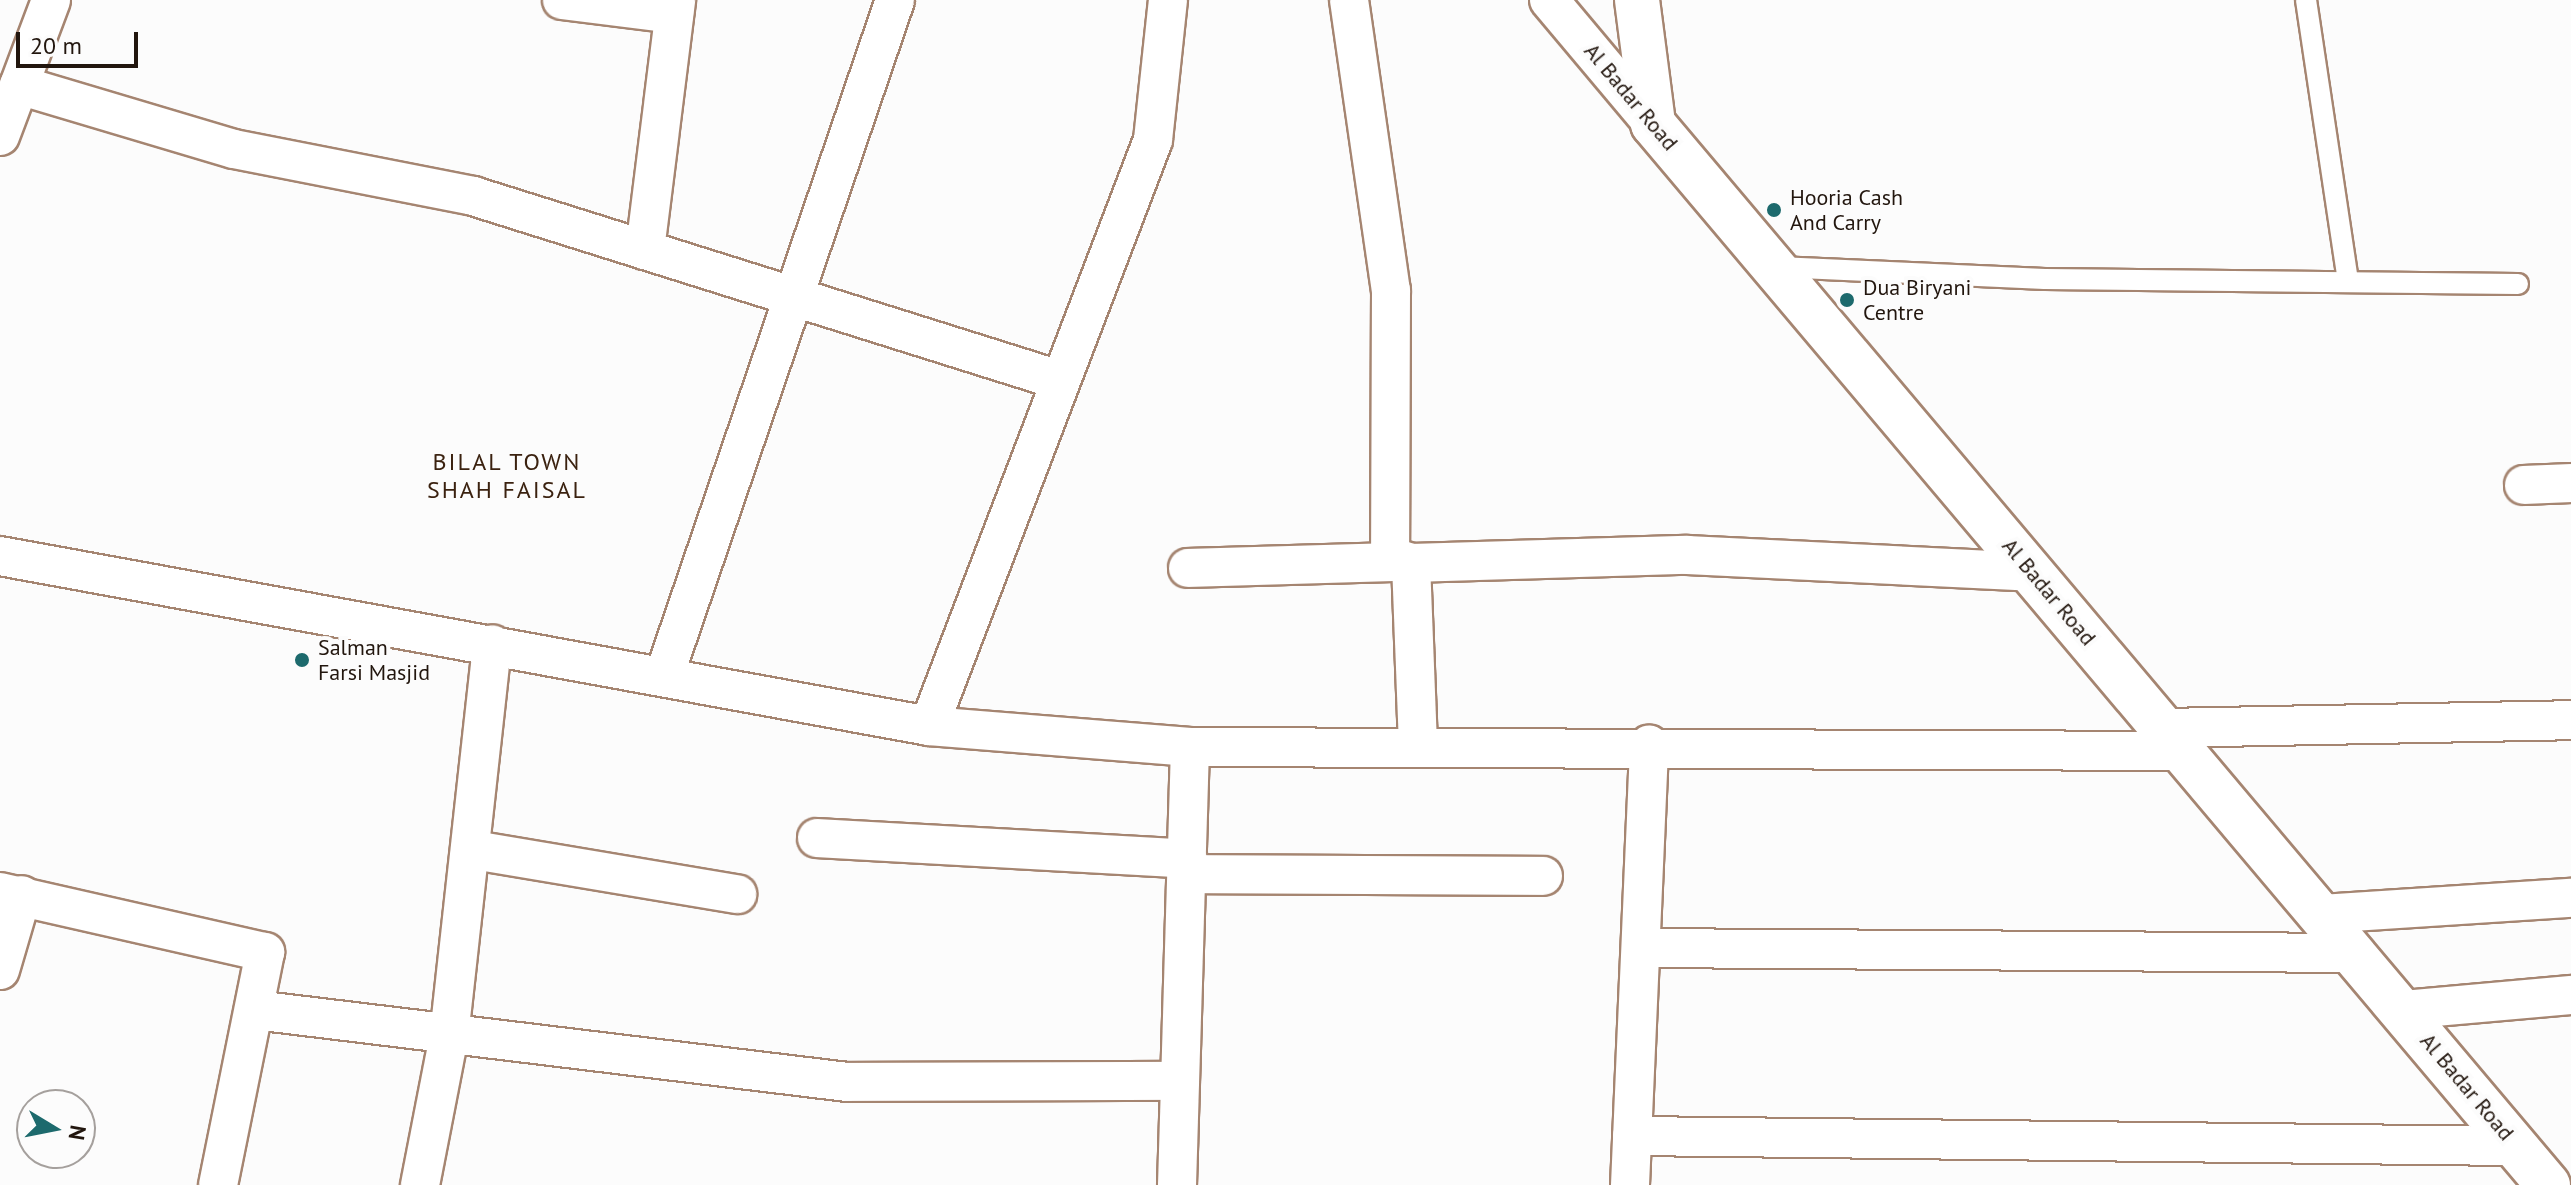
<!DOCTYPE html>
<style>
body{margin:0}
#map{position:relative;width:2571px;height:1185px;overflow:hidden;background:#fcfcfc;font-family:"PT Sans",sans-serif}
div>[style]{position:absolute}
.roads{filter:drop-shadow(2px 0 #a58571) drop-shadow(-2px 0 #a58571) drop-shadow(0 2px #a58571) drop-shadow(0 -2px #a58571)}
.lane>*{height:20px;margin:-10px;padding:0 10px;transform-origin:10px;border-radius:10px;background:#fff}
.street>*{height:38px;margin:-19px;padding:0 19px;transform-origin:19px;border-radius:19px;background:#fff}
.secondary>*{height:44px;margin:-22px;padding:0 22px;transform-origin:22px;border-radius:22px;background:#fff}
.dots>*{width:22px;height:22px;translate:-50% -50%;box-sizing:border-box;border:4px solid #fcfcfc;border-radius:50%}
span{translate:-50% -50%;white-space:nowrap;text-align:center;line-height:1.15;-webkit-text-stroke:8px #fcfcfc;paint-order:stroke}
.street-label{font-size:22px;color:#22160e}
.poi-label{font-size:22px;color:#22160e}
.left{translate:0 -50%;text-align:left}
.neighbourhood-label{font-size:24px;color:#3b2210;letter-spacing:2px}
.north{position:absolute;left:16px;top:1089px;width:80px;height:80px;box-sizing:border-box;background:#fcfcfc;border:2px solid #a5a09d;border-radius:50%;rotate:100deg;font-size:22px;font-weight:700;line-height:32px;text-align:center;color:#22160e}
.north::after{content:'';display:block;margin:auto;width:28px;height:36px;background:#1d6a6d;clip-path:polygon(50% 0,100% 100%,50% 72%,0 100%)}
.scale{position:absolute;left:16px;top:32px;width:122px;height:36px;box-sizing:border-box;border:4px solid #22160e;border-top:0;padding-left:10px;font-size:24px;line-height:28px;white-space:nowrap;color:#22160e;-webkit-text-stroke:6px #fcfcfc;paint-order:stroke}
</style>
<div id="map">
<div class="roads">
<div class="lane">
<i style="left:2306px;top:0;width:284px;rotate:81.5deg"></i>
<i style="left:1778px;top:267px;width:267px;rotate:2.6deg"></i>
<i style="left:2045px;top:279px;width:473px;rotate:0.6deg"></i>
</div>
<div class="street">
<i style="left:562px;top:0;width:113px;rotate:7.1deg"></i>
<i style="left:1349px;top:0;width:293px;rotate:81.8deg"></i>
<i style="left:1391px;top:290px;width:266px;rotate:90.2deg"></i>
<i style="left:1390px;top:556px;width:22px;rotate:18deg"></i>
<i style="left:1411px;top:563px;width:276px;rotate:-1.7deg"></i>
<i style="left:1687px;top:555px;width:345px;rotate:2.8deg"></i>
<i style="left:1549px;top:0;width:162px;rotate:50deg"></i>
<i style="left:19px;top:85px;width:224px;rotate:16.6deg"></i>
<i style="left:234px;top:149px;width:244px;rotate:11.1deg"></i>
<i style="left:473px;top:196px;width:614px;rotate:17.43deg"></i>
<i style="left:0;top:136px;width:145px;rotate:-69.4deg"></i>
<i style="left:645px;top:250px;width:252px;rotate:-82.9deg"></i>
<i style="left:2524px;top:485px;width:47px;rotate:-2.4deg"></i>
<i style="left:0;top:556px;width:944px;rotate:10.37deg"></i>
<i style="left:929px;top:726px;width:262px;rotate:4.6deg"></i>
<i style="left:1190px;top:747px;width:993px;rotate:0.23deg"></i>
<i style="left:1411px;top:563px;width:182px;rotate:87.8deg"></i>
<i style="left:1188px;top:568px;width:204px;rotate:-1.7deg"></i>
<i style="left:664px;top:676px;width:714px;rotate:-71.13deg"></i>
<i style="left:929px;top:726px;width:627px;rotate:-69.08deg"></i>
<i style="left:1153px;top:140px;width:141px;rotate:-83.9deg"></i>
<i style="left:2164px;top:728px;width:407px;rotate:-1.1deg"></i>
<i style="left:817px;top:838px;width:371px;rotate:3.2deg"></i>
<i style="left:473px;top:850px;width:268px;rotate:9.5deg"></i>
<i style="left:1187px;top:874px;width:356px;rotate:0.3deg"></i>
<i style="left:0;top:892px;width:272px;rotate:12.8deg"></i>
<i style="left:265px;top:952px;width:238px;rotate:101.4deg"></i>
<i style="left:2321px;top:914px;width:251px;rotate:-3.7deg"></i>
<i style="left:1641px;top:948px;width:712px;rotate:0.4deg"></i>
<i style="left:0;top:970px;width:78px;rotate:-73.7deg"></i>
<i style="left:255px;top:1010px;width:596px;rotate:6.93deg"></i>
<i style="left:847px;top:1082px;width:333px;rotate:-0.2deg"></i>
<i style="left:2403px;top:1010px;width:169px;rotate:-5.1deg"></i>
<i style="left:1632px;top:1136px;width:884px;rotate:0.65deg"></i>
<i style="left:420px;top:1185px;width:152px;rotate:-79deg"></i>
<i style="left:449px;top:1036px;width:394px;rotate:-83.7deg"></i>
<i style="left:1177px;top:1185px;width:438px;rotate:-88.3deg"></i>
<i style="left:1630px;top:1185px;width:441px;rotate:-87.5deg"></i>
</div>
<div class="secondary">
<i style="left:1637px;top:0;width:125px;rotate:82.6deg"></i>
<i style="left:1653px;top:124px;width:1388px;rotate:49.85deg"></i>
</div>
</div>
<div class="dots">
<i style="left:1774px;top:210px;background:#1d6a6d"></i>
<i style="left:1847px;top:300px;background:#1d6a6d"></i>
<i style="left:302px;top:660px;background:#1d6a6d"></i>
</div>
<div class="street-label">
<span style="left:1631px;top:97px;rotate:50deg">Al Badar Road</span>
<span style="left:2049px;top:592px;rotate:50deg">Al Badar Road</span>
<span style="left:2467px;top:1087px;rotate:50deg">Al Badar Road</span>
</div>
<div class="poi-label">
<span class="left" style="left:1790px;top:210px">Hooria Cash<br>And Carry</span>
<span class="left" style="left:1863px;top:300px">Dua Biryani<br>Centre</span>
<span class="left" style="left:318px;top:660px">Salman<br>Farsi Masjid</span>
</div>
<div class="neighbourhood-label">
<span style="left:507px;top:476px">BILAL TOWN<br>SHAH FAISAL</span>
</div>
<div class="north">N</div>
<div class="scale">20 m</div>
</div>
